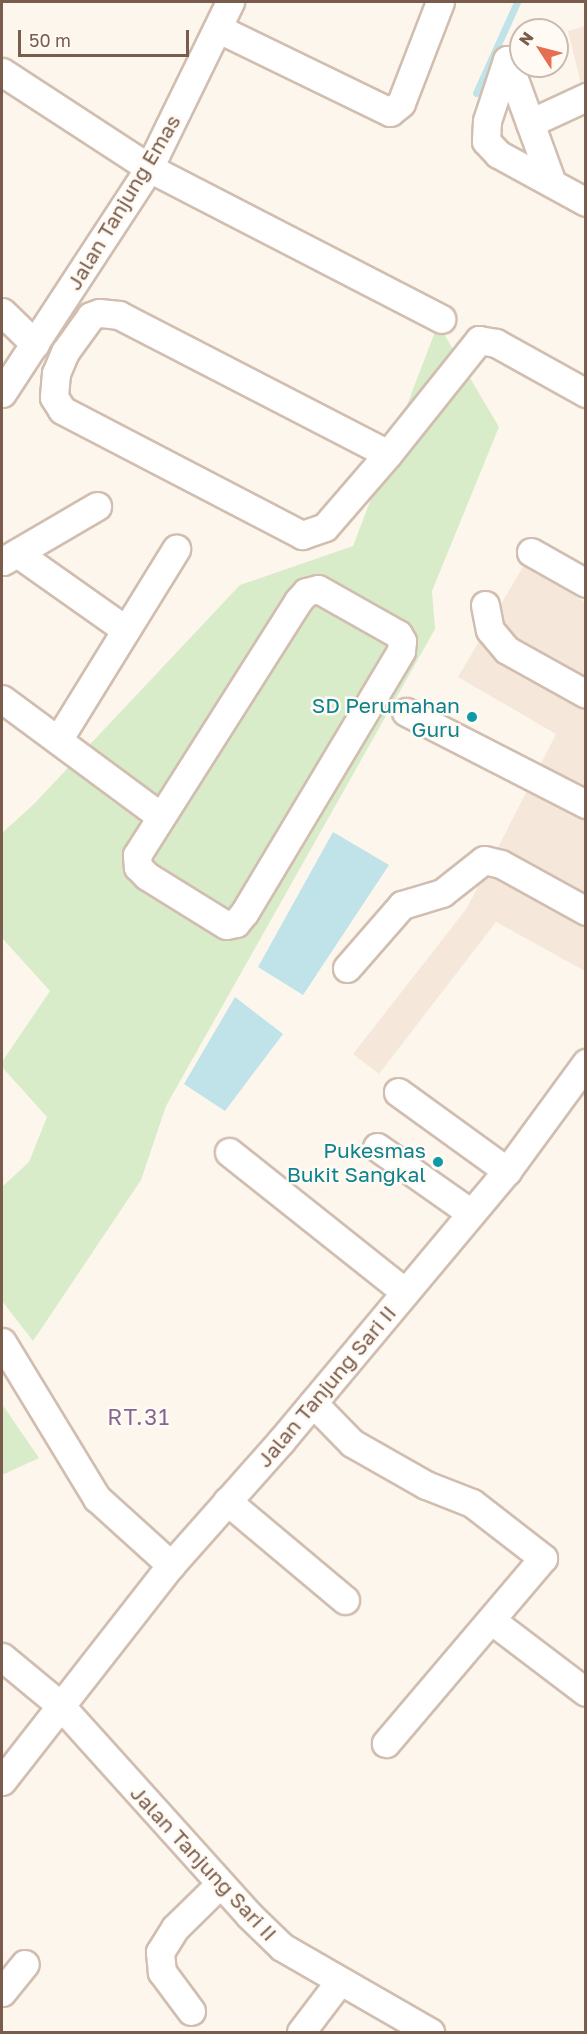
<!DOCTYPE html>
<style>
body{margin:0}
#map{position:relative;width:587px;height:2034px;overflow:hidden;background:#fdf6ec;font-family:"Golos Text",sans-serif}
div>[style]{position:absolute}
.residential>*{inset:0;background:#f5e8da}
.green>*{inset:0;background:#d8ecc9}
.water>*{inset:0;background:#bfe3e8}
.stream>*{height:7px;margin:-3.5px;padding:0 3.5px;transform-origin:3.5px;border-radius:3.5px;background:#bfe3e8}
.roads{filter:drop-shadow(2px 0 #d1beb0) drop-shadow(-2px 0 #d1beb0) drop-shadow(0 2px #d1beb0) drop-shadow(0 -2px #d1beb0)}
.minor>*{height:27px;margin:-13.5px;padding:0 13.5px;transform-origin:13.5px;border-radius:13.5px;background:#fff}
.dots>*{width:16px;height:16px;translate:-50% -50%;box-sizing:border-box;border:3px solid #fffaf3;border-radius:50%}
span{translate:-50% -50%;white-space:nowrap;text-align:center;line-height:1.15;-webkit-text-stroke:5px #fffaf3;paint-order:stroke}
.street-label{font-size:21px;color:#7a5c4d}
.culture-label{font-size:21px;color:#0d838f}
.right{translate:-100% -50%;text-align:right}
.neighbourhood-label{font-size:22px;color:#846695;letter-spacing:1.5px}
.frame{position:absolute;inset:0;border:3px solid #7a5c4d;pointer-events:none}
.north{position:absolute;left:509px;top:18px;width:60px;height:60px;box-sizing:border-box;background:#fffaf3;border:2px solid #cabbb1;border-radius:50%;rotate:306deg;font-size:16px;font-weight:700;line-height:24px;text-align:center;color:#7a5c4d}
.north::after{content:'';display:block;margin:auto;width:21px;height:27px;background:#e76f51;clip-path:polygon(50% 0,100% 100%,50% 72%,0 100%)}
.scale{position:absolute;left:18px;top:30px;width:171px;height:27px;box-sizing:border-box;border:3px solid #7a5c4d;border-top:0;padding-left:8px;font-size:18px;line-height:21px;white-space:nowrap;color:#7a5c4d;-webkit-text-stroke:4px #fffaf3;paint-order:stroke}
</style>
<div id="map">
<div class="residential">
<i style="clip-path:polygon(585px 26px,585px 100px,568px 31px)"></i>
<i style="clip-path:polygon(524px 565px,585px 602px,585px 971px,496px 922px,379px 1074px,353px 1054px,467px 908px,556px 734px,458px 677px)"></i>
</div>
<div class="green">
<i style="clip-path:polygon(438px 324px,499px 427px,432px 591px,435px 629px,166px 1106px,141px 1180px,33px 1341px,2px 1301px,2px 1187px,29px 1162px,47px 1117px,2px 1067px,2px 1062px,50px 991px,2px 938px,2px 833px,33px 805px,240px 585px,353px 546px)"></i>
<i style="clip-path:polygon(2px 1404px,39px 1458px,2px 1475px)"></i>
</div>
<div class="water">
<i style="clip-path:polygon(333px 832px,389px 865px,303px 995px,258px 967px)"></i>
<i style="clip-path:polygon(235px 997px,283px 1034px,225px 1111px,184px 1084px)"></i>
</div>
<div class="stream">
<i style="left:476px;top:93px;width:100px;rotate:-65.7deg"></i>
</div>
<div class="roads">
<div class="minor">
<i style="left:219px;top:29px;width:190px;rotate:25.9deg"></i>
<i style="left:390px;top:112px;width:14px;rotate:-39deg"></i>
<i style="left:401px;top:103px;width:108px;rotate:-68.9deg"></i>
<i style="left:507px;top:60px;width:64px;rotate:108.2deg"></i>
<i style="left:487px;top:121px;width:20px;rotate:93deg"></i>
<i style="left:486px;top:141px;width:18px;rotate:47deg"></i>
<i style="left:498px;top:154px;width:100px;rotate:28.6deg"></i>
<i style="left:507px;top:60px;width:131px;rotate:69.9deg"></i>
<i style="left:2px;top:72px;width:176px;rotate:33.1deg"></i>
<i style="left:149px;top:168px;width:329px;rotate:27.3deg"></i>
<i style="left:530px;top:123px;width:62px;rotate:-24.9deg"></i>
<i style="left:2px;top:312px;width:46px;rotate:44.1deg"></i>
<i style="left:2px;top:393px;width:269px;rotate:-56.8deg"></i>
<i style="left:149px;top:168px;width:185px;rotate:-64deg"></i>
<i style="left:388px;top:454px;width:303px;rotate:-152.7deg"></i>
<i style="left:119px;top:315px;width:20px;rotate:-174deg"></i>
<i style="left:99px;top:313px;width:9px;rotate:159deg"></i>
<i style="left:91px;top:316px;width:44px;rotate:125.8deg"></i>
<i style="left:65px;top:352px;width:23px;rotate:113deg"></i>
<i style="left:56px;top:373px;width:24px;rotate:95deg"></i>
<i style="left:54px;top:397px;width:15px;rotate:58deg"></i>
<i style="left:62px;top:410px;width:271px;rotate:27.5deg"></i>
<i style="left:302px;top:535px;width:24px;rotate:-19deg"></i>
<i style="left:325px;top:527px;width:96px;rotate:-49.2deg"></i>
<i style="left:388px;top:454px;width:146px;rotate:-51.4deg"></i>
<i style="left:479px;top:340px;width:17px;rotate:10deg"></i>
<i style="left:496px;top:343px;width:103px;rotate:29.1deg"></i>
<i style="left:531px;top:552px;width:63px;rotate:29.4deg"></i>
<i style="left:17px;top:553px;width:133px;rotate:35.2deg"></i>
<i style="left:3px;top:561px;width:109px;rotate:-30.3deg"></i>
<i style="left:318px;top:589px;width:92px;rotate:29.4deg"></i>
<i style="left:398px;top:634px;width:8px;rotate:60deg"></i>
<i style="left:402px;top:641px;width:10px;rotate:96deg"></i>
<i style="left:401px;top:651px;width:305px;rotate:120.9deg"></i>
<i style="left:244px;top:913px;width:13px;rotate:129deg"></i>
<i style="left:236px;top:923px;width:10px;rotate:169deg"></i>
<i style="left:226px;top:925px;width:93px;rotate:-148.2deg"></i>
<i style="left:147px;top:876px;width:13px;rotate:-135deg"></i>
<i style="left:138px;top:867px;width:12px;rotate:-95deg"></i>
<i style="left:137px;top:855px;width:301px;rotate:-57.6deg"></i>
<i style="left:298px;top:601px;width:12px;rotate:-48deg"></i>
<i style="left:306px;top:592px;width:12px;rotate:-14deg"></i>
<i style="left:485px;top:605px;width:25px;rotate:79deg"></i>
<i style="left:490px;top:630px;width:26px;rotate:50deg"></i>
<i style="left:507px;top:650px;width:90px;rotate:29.1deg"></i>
<i style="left:2px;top:699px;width:197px;rotate:36.5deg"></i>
<i style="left:406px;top:712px;width:202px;rotate:27.1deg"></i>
<i style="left:58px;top:740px;width:225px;rotate:-58.3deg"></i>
<i style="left:347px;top:968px;width:84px;rotate:-48.9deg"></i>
<i style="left:402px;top:905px;width:42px;rotate:-16.7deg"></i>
<i style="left:442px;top:893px;width:53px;rotate:-38.2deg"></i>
<i style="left:484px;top:860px;width:17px;rotate:13deg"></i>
<i style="left:501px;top:864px;width:97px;rotate:28.9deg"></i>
<i style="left:398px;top:1092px;width:135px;rotate:35.9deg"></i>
<i style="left:377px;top:1147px;width:115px;rotate:35.1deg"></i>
<i style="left:229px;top:1152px;width:225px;rotate:38.5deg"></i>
<i style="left:2px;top:1342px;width:183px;rotate:58.7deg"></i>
<i style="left:97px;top:1498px;width:100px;rotate:42.2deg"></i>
<i style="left:313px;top:1403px;width:56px;rotate:45.7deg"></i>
<i style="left:352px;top:1443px;width:85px;rotate:29.6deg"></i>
<i style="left:426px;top:1485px;width:49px;rotate:21.4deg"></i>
<i style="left:472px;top:1503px;width:90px;rotate:37.8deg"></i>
<i style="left:543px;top:1558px;width:243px;rotate:130.3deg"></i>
<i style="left:227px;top:1501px;width:154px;rotate:40deg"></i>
<i style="left:491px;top:1620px;width:119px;rotate:37.2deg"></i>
<i style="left:2px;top:1657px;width:75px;rotate:39.6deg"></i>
<i style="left:60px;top:1705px;width:283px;rotate:48deg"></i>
<i style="left:249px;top:1915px;width:46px;rotate:44.1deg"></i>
<i style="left:282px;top:1947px;width:171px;rotate:29.9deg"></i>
<i style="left:2px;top:1781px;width:274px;rotate:-52deg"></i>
<i style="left:171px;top:1565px;width:166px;rotate:-48.4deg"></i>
<i style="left:281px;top:1441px;width:352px;rotate:-50.1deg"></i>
<i style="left:507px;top:1171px;width:134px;rotate:-53.8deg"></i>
<i style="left:2px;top:1992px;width:36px;rotate:-51deg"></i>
<i style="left:191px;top:2011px;width:49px;rotate:-126.6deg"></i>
<i style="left:162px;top:1972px;width:20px;rotate:-96deg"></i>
<i style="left:160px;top:1952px;width:28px;rotate:-58deg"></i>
<i style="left:175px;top:1928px;width:63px;rotate:-44.4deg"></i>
<i style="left:301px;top:2032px;width:63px;rotate:-52.8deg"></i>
</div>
</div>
<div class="dots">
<i style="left:472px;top:717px;background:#0f9aa8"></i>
<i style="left:438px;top:1162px;background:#0f9aa8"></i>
</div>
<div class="street-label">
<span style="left:123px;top:202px;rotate:-59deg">Jalan Tanjung Emas</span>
<span style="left:326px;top:1386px;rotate:-50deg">Jalan Tanjung Sari II</span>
<span style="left:204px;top:1863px;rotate:47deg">Jalan Tanjung Sari II</span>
</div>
<div class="culture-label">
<span class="right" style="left:460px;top:717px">SD Perumahan<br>Guru</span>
<span class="right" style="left:426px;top:1162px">Pukesmas<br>Bukit Sangkal</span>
</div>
<div class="neighbourhood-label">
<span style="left:139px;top:1417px">RT.31</span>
</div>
<div class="frame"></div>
<div class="north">N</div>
<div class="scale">50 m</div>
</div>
